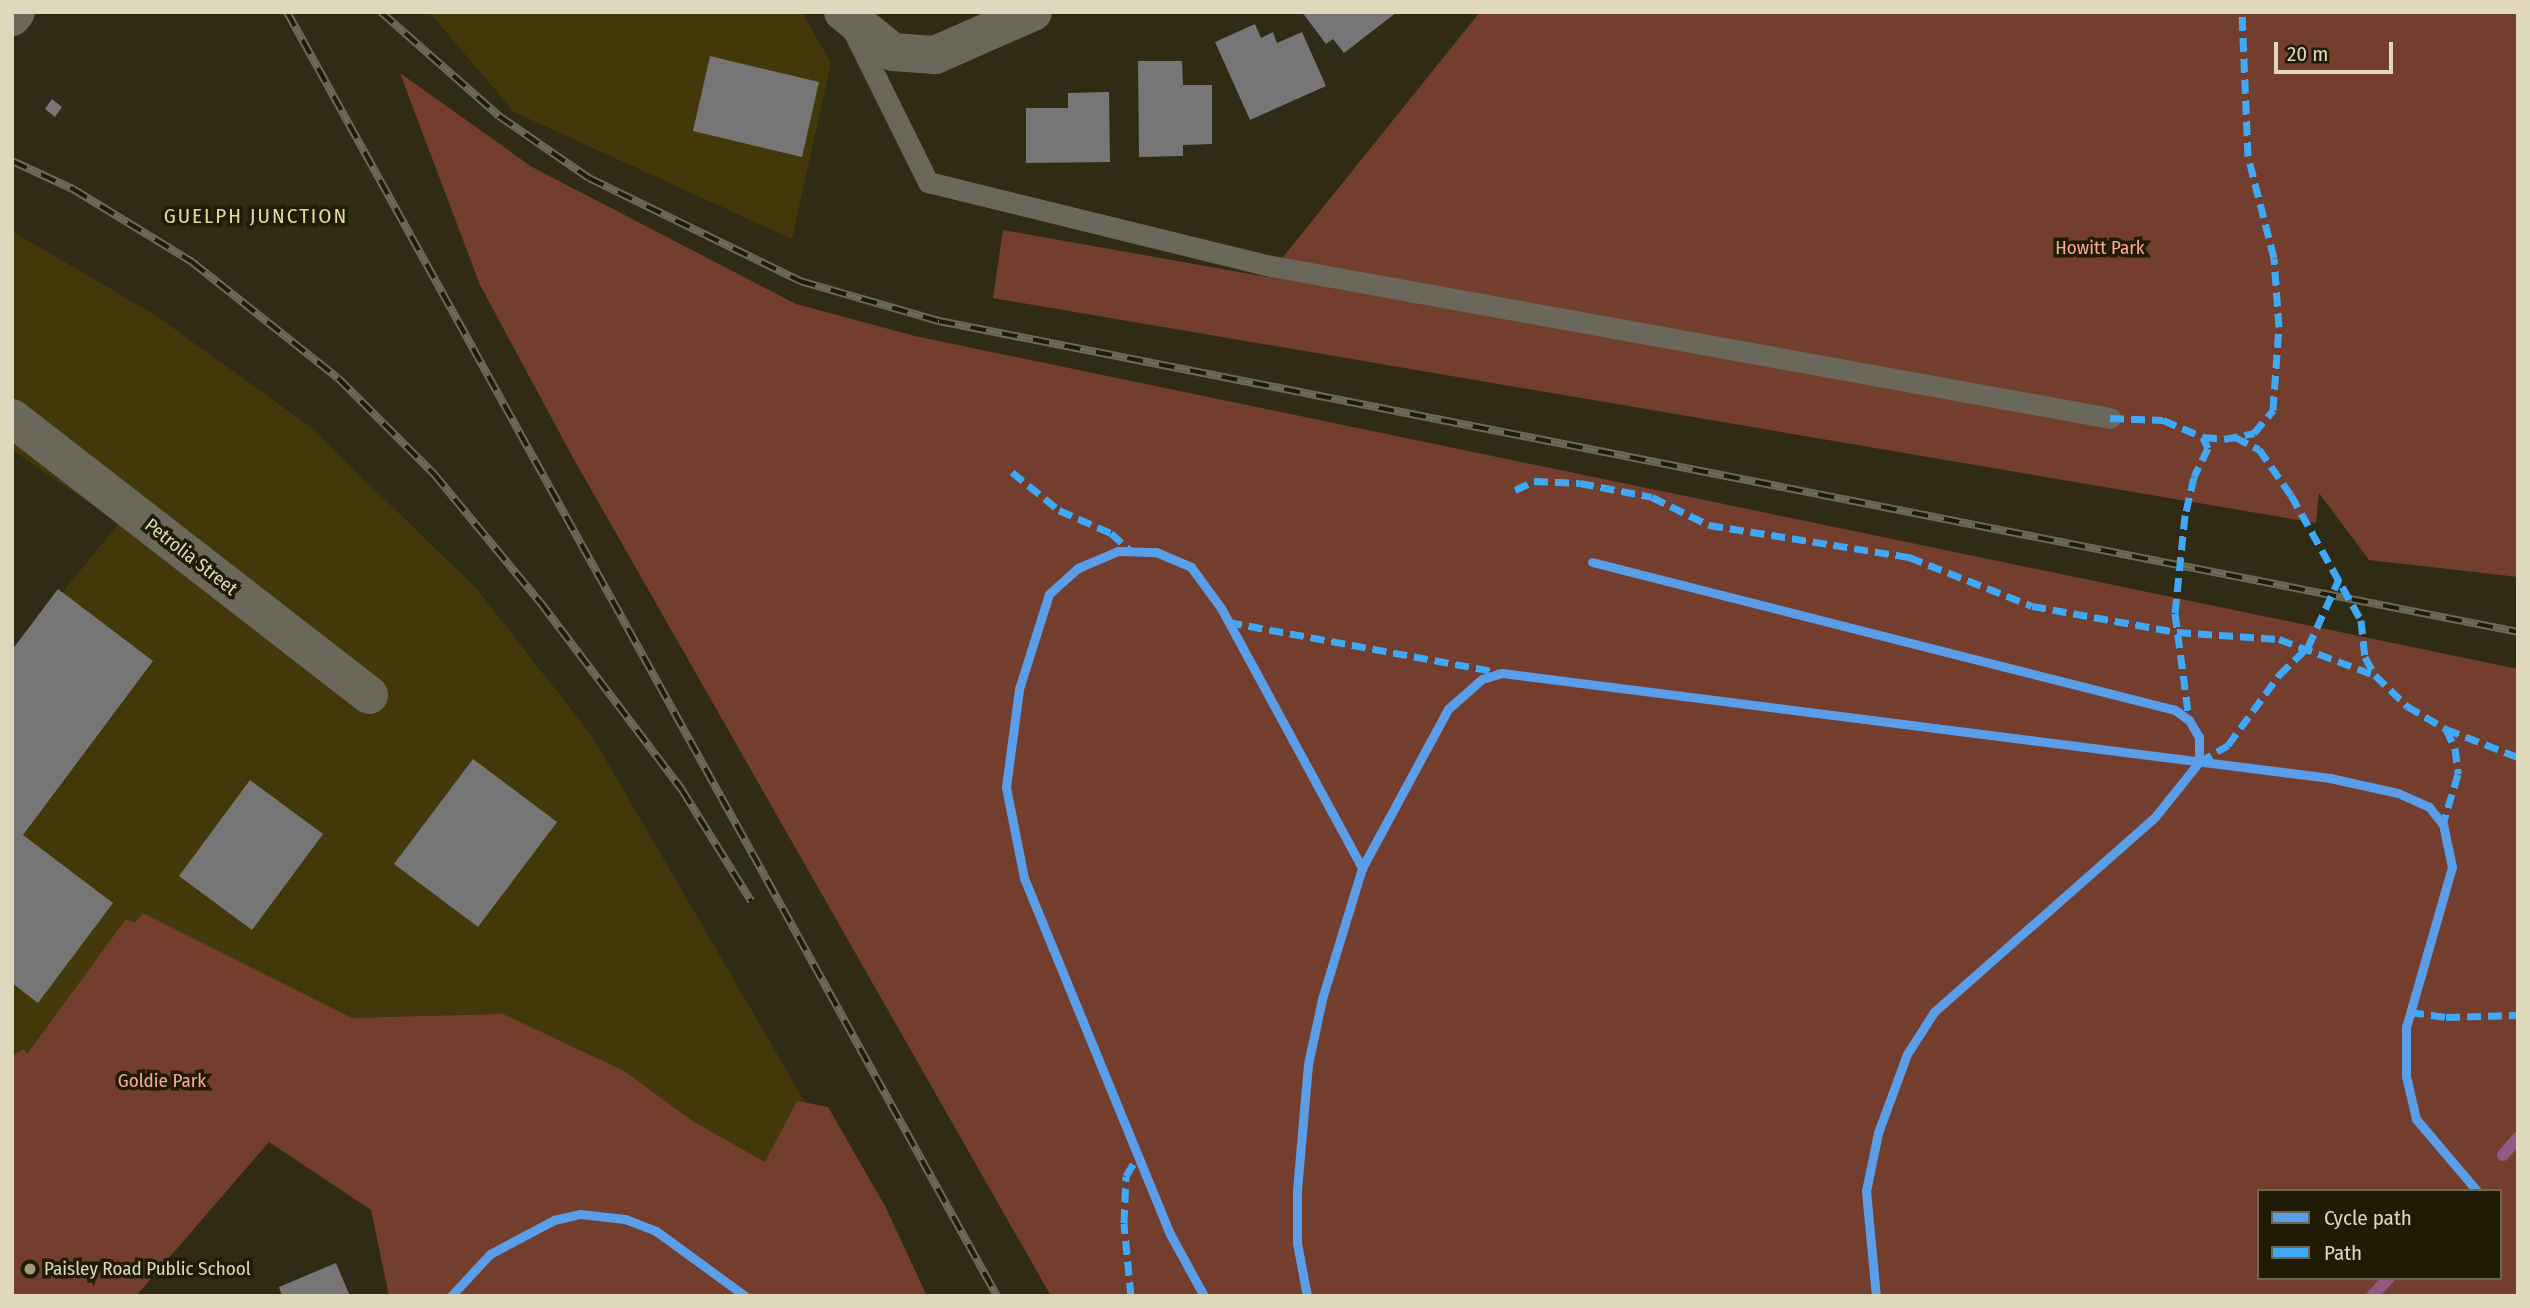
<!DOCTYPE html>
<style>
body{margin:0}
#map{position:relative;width:2530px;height:1308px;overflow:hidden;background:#302b14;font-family:"Fira Sans Condensed",sans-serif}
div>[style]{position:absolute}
.built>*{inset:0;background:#423809}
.green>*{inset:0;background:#743e2e}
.stream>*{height:12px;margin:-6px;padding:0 6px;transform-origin:6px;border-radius:6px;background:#905b82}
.building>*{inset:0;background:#777676}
.lane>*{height:21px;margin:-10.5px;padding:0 10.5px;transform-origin:10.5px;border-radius:10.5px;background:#6a675b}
.street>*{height:38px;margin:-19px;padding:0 19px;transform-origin:19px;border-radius:19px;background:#6a675b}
.rail>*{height:8px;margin-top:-4px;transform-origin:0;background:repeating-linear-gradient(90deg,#201b05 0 16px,#6c695a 0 32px);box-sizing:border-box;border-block:2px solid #6c695a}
.quiet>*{height:7px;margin-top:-3.5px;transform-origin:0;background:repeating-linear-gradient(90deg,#3fa9f5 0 14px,transparent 0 21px)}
.cycleway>*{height:9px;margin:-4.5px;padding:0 4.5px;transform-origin:4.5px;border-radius:4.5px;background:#5a9eea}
.dots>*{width:19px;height:19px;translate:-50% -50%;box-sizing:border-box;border:4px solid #201b05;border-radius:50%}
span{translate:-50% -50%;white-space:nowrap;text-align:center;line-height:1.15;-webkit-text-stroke:7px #201b05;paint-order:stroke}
.park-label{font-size:19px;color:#fcaa94}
.street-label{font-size:19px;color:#dfd8bd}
.poi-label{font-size:19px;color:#dfd8bd}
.left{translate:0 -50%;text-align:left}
.neighbourhood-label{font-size:21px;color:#e5d79f;letter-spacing:2px}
.frame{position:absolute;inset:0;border:14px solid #dfd8bd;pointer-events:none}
.legend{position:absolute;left:2257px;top:1189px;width:245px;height:91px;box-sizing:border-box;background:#201b05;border:2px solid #6c674f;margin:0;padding:9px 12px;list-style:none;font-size:21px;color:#dfd8bd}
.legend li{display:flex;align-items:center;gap:14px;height:35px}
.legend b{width:35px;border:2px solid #6c674f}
.scale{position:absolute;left:2274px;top:42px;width:119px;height:32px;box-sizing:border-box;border:4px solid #dfd8bd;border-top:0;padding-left:9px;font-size:21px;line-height:24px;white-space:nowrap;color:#dfd8bd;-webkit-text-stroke:5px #201b05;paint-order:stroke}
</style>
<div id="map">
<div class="built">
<i style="clip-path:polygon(429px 12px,802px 12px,831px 63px,792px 239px,514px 112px)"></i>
<i style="clip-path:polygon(12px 231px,155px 315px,308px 425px,477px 589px,592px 736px,918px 1296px,12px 1072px,12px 654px,119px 523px,12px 450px)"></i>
</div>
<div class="green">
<i style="clip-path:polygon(1480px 12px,2518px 12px,2518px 577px,2369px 560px,2319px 493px,2316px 523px,993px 298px,1003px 230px,1267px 277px)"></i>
<i style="clip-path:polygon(evenodd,400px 73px,532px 167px,796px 304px,915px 336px,2518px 669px,2518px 1296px,1051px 1296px,572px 456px,480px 285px,400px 73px,2259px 1191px,2500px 1191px,2500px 1278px,2259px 1278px,2259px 1191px)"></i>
<i style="clip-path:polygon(143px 913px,352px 1018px,503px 1014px,624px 1071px,694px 1122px,765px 1162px,797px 1101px,828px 1107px,885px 1206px,927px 1296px,389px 1296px,371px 1210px,269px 1142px,136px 1296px,12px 1296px,12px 1056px,24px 1049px,27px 1054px,126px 919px,135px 923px)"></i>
</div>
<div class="stream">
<i style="left:2503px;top:1155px;width:23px;rotate:-49deg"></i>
<i style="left:2372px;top:1296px;width:25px;rotate:-47deg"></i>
</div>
<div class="building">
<i style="clip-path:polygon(1302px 12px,1397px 12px,1344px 53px,1333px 39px,1326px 44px)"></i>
<i style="clip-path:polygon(1255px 24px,1261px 38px,1273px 32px,1277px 43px,1302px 32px,1326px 86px,1250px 120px,1215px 42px)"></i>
<i style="clip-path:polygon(710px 56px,819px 82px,802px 157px,693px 131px)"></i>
<i style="clip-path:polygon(1138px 61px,1182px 61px,1183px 85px,1212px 85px,1212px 144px,1183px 145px,1183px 156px,1139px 157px)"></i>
<i style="clip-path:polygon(1109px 92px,1110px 162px,1026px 163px,1026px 108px,1068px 108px,1068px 93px)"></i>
<i style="clip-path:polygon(52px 99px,62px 107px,55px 117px,45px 109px)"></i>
<i style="clip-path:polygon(58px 589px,153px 661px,23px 835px,113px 903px,38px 1003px,12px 983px,12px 650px)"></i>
<i style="clip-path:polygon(473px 759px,557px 822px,478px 927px,394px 864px)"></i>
<i style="clip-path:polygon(250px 780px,323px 834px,252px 930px,179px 876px)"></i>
<i style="clip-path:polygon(336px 1263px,350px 1296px,282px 1296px,279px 1287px)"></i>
</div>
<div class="lane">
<i style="left:853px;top:31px;width:169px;rotate:63.6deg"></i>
<i style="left:928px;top:182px;width:348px;rotate:13.8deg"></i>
<i style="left:1266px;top:265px;width:858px;rotate:10.27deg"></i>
</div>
<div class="street">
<i style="left:843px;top:12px;width:64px;rotate:38.7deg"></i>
<i style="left:893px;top:52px;width:42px;rotate:4.1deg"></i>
<i style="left:935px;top:55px;width:107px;rotate:-23.7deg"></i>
<i style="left:12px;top:17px;width:6px;rotate:-51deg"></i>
<i style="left:12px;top:418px;width:452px;rotate:37.8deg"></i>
</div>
<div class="rail">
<i style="left:287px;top:12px;width:1467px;rotate:61.06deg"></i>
<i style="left:381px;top:12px;width:157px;rotate:41.4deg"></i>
<i style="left:499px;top:116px;width:109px;rotate:34.6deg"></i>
<i style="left:589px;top:178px;width:235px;rotate:26deg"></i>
<i style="left:800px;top:281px;width:145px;rotate:16.1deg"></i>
<i style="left:939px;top:321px;width:1609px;rotate:11.14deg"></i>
<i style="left:12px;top:161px;width:67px;rotate:24.7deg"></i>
<i style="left:73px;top:189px;width:140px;rotate:31.5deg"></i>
<i style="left:192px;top:262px;width:186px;rotate:38.5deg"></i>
<i style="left:338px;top:378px;width:136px;rotate:45deg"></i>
<i style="left:434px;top:474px;width:166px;rotate:50.4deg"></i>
<i style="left:540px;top:602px;width:236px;rotate:52.9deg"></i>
<i style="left:682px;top:790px;width:131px;rotate:58.1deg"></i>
</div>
<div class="quiet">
<i style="left:2110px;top:418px;width:53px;rotate:2.2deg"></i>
<i style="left:2163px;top:420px;width:43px;rotate:23deg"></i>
<i style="left:2203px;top:437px;width:12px;rotate:66deg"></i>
<i style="left:2208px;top:448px;width:32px;rotate:116deg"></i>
<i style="left:2194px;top:477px;width:39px;rotate:103deg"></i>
<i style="left:2185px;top:515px;width:99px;rotate:95.8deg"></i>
<i style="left:2175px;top:613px;width:108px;rotate:82.5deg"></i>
<i style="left:2203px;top:437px;width:21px;rotate:5deg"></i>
<i style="left:2224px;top:439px;width:31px;rotate:-11deg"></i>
<i style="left:2254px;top:433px;width:30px;rotate:-50deg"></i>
<i style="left:2273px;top:410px;width:83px;rotate:-85.9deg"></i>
<i style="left:2279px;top:327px;width:69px;rotate:-94.1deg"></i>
<i style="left:2274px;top:258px;width:105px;rotate:-104.3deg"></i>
<i style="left:2248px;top:156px;width:144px;rotate:-92.4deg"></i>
<i style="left:2235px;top:437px;width:27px;rotate:27deg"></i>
<i style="left:2259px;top:449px;width:56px;rotate:55.2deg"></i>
<i style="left:2291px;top:495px;width:143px;rotate:60.8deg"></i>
<i style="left:2361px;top:620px;width:37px;rotate:84deg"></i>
<i style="left:2365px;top:657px;width:21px;rotate:61deg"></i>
<i style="left:2375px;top:675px;width:45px;rotate:44.1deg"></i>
<i style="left:2407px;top:706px;width:45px;rotate:30.5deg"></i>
<i style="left:2446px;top:729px;width:21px;rotate:65deg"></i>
<i style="left:2455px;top:748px;width:26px;rotate:83deg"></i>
<i style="left:2458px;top:774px;width:52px;rotate:106.7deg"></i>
<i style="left:1012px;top:472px;width:60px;rotate:39deg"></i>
<i style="left:1059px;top:510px;width:57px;rotate:23.9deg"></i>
<i style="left:1111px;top:533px;width:27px;rotate:42deg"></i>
<i style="left:1515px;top:490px;width:21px;rotate:-25deg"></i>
<i style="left:1534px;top:481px;width:46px;rotate:2.5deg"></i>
<i style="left:1580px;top:483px;width:73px;rotate:11deg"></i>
<i style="left:1652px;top:497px;width:64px;rotate:26.2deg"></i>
<i style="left:1709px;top:525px;width:203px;rotate:9.1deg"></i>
<i style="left:1909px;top:557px;width:132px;rotate:21.7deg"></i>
<i style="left:2032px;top:606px;width:147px;rotate:10.2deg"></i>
<i style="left:2177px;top:632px;width:102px;rotate:3.9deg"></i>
<i style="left:2279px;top:639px;width:103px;rotate:20.6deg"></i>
<i style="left:1228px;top:622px;width:274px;rotate:10.5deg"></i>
<i style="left:2446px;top:729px;width:77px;rotate:21.3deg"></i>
<i style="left:2199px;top:762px;width:34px;rotate:-30deg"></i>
<i style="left:2228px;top:745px;width:87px;rotate:-53.9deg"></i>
<i style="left:2279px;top:675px;width:40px;rotate:-44deg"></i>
<i style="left:2308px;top:647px;width:75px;rotate:-65.5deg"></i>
<i style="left:2410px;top:1012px;width:36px;rotate:8deg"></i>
<i style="left:2446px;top:1017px;width:72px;rotate:-1.6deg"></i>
<i style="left:1131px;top:1296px;width:73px;rotate:-95.5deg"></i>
<i style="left:1124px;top:1223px;width:47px;rotate:-87.6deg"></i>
<i style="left:1126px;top:1176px;width:21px;rotate:-59deg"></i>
</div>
<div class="cycleway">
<i style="left:1592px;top:562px;width:601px;rotate:14.24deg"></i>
<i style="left:2175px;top:710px;width:17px;rotate:36deg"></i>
<i style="left:2189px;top:720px;width:20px;rotate:60deg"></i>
<i style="left:2199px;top:737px;width:25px;rotate:90deg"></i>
<i style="left:2199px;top:762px;width:70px;rotate:128.7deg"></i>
<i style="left:2155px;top:817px;width:295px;rotate:138.6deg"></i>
<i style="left:1934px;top:1012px;width:50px;rotate:122.7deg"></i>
<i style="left:1907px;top:1054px;width:84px;rotate:110.2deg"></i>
<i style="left:1878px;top:1133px;width:59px;rotate:101.7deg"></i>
<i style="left:1866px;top:1191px;width:105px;rotate:84.6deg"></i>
<i style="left:451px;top:1296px;width:57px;rotate:-47.1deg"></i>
<i style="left:490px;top:1254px;width:72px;rotate:-28deg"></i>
<i style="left:554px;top:1220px;width:27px;rotate:-13deg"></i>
<i style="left:580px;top:1214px;width:45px;rotate:6.3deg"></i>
<i style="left:625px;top:1219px;width:33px;rotate:21deg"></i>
<i style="left:656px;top:1231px;width:110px;rotate:36.1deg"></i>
<i style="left:1204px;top:1296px;width:71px;rotate:-118.7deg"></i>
<i style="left:1170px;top:1234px;width:385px;rotate:-112.3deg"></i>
<i style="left:1024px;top:878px;width:93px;rotate:-101.2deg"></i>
<i style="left:1006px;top:787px;width:99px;rotate:-82.4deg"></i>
<i style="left:1019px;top:689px;width:100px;rotate:-72.5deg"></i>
<i style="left:1049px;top:594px;width:39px;rotate:-42deg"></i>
<i style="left:1078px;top:568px;width:43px;rotate:-23deg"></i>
<i style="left:1118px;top:551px;width:38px;rotate:2deg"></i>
<i style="left:1156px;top:552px;width:38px;rotate:23deg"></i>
<i style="left:1191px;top:567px;width:51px;rotate:53.8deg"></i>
<i style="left:1221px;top:608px;width:296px;rotate:61.5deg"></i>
<i style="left:1307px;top:1296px;width:54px;rotate:-100.7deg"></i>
<i style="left:1297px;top:1243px;width:53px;rotate:-90deg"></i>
<i style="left:1297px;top:1190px;width:126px;rotate:-85deg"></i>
<i style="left:1308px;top:1064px;width:66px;rotate:-77.8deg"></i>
<i style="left:1322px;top:999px;width:137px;rotate:-73deg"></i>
<i style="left:1362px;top:868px;width:181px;rotate:-61.6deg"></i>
<i style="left:1448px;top:709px;width:45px;rotate:-41.4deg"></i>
<i style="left:1482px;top:679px;width:21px;rotate:-17deg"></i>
<i style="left:1502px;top:673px;width:835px;rotate:7.23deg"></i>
<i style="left:2330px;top:778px;width:70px;rotate:12.4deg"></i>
<i style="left:2398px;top:793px;width:34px;rotate:24deg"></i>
<i style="left:2429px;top:807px;width:22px;rotate:51deg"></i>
<i style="left:2443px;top:824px;width:44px;rotate:78.2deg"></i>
<i style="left:2452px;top:867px;width:166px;rotate:106deg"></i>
<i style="left:2406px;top:1027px;width:49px;rotate:90deg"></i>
<i style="left:2406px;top:1076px;width:44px;rotate:76.9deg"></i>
<i style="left:2416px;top:1119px;width:94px;rotate:49.7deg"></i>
</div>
<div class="dots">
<i style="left:30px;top:1269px;background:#a29b82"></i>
</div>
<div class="park-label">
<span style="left:2100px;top:248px">Howitt Park</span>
<span style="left:162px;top:1081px">Goldie Park</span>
</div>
<div class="street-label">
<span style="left:191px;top:557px;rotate:38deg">Petrolia Street</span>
</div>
<div class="poi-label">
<span class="left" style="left:44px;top:1269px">Paisley Road Public School</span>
</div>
<div class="neighbourhood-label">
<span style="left:256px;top:216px">GUELPH JUNCTION</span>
</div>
<div class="frame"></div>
<ul class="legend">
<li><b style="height:9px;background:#5a9eea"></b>Cycle path</li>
<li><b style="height:9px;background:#3fa9f5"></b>Path</li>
</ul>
<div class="scale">20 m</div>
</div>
